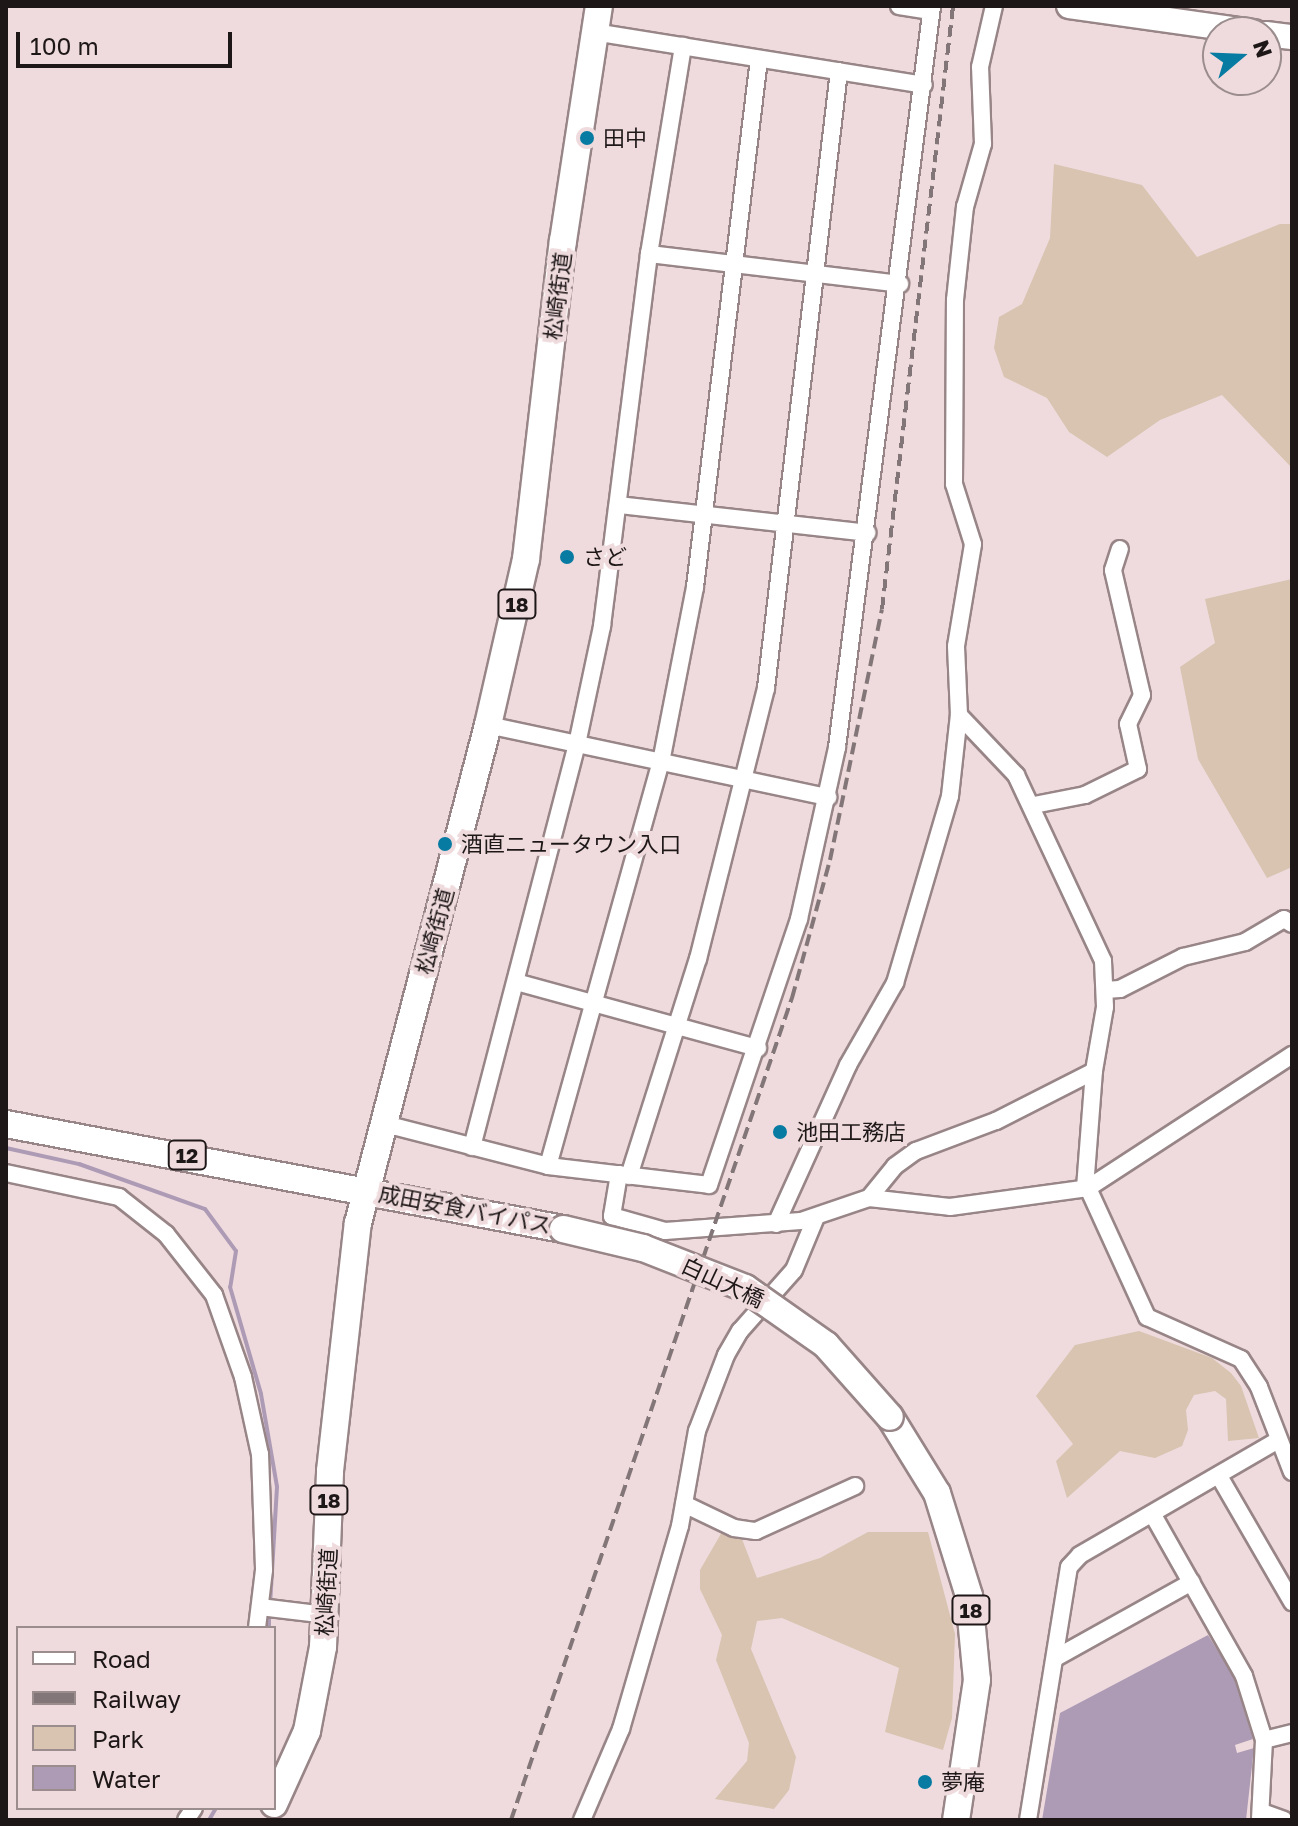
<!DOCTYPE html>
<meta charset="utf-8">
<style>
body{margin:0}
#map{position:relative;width:1298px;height:1826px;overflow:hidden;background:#efdbdd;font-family:"Golos Text","Noto Sans JP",sans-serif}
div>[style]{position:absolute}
.green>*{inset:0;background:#d8c4b0}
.water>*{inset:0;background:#ad9bb6}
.stream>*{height:4px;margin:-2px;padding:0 2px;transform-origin:2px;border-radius:2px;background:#ad9bb6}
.roads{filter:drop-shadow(2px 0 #988587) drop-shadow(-2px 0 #988587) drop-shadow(0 2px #988587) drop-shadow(0 -2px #988587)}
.street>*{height:16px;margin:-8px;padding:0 8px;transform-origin:8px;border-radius:8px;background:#fff}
.secondary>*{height:24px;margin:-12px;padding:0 12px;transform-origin:12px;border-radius:12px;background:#fff}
.primary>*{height:26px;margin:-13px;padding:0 13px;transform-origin:13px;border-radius:13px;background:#fff}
.rail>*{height:4px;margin-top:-2px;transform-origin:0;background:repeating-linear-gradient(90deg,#837678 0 12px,transparent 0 18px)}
.bridges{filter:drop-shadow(2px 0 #988587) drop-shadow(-2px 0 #988587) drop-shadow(0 2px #988587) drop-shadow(0 -2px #988587)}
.primary-bridge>*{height:26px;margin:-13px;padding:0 13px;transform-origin:13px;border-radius:13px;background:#fff}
.dots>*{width:22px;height:22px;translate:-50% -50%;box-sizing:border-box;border:4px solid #efdbdd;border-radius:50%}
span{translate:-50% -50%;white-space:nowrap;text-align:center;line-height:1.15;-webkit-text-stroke:8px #efdbdd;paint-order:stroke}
.shield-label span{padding:2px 6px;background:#efdbdd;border:2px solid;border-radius:6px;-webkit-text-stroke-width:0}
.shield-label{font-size:20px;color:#1e1718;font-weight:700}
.poi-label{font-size:22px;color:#1e1718}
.left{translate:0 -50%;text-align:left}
.street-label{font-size:22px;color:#1e1718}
.frame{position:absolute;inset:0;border:8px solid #1e1718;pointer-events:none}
.legend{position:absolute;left:16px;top:1626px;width:260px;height:184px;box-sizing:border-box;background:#efdbdd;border:2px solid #9b8d8e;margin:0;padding:10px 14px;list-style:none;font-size:24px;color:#1e1718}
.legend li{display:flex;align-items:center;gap:16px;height:40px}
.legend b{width:40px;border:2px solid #9b8d8e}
.north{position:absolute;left:1202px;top:16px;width:80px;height:80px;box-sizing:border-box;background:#efdbdd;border:2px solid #9b8d8e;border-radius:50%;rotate:71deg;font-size:22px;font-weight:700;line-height:32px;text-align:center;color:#1e1718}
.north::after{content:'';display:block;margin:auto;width:28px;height:36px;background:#087ba3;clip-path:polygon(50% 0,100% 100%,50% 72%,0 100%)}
.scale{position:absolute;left:16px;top:32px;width:216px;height:36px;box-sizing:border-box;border:4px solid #1e1718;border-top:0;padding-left:10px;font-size:24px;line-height:28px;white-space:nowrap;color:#1e1718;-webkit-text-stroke:6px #efdbdd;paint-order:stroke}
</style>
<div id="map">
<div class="green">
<i style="clip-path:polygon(1054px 164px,1142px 185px,1197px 257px,1280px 224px,1292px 224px,1292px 468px,1222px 395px,1160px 420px,1107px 457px,1069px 432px,1047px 398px,1004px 377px,994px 348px,999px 317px,1022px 304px,1050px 238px)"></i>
<i style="clip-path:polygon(1292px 579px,1292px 867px,1267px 878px,1198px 759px,1180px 667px,1215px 643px,1205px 599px)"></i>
<i style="clip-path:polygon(1139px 1331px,1212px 1358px,1231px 1373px,1241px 1386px,1259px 1438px,1228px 1441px,1226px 1399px,1215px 1391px,1194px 1395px,1186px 1410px,1188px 1430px,1182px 1446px,1155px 1458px,1120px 1451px,1067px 1498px,1056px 1461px,1073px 1444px,1036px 1396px,1075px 1345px)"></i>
<i style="clip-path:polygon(722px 1532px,742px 1539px,757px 1578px,820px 1558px,868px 1532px,928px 1532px,955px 1634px,952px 1718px,943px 1750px,885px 1732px,899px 1668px,782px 1618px,757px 1621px,751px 1649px,796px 1757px,789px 1790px,774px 1809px,715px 1799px,747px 1761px,749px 1743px,716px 1660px,722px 1635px,700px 1589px,700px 1570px)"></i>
</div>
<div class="water">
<i style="clip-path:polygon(1208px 1635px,1234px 1677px,1253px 1739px,1235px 1745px,1237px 1753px,1254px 1748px,1246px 1820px,1042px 1820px,1060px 1713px)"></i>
</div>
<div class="stream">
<i style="left:6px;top:1148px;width:75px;rotate:12.4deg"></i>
<i style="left:79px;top:1164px;width:134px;rotate:19.7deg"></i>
<i style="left:205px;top:1209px;width:52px;rotate:53.6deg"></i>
<i style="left:236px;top:1251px;width:36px;rotate:99deg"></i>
<i style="left:230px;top:1287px;width:111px;rotate:73.8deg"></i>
<i style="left:261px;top:1394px;width:94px;rotate:80.2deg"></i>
<i style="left:277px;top:1487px;width:119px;rotate:93.4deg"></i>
<i style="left:269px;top:1628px;width:14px;rotate:-90deg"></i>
<i style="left:209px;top:1820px;width:14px;rotate:-60deg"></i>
</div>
<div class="roads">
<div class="street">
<i style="left:899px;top:6px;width:32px;rotate:9deg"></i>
<i style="left:594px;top:32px;width:334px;rotate:9.1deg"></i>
<i style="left:649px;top:254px;width:253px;rotate:6.8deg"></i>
<i style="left:619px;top:505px;width:250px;rotate:6.4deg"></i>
<i style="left:959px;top:715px;width:83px;rotate:46.5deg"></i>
<i style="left:1016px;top:775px;width:205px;rotate:64.9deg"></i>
<i style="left:1103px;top:961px;width:46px;rotate:87.5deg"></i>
<i style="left:1105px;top:1007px;width:65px;rotate:99.8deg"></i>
<i style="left:1094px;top:1071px;width:118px;rotate:94.4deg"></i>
<i style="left:488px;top:725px;width:348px;rotate:12deg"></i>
<i style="left:1034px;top:805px;width:52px;rotate:-11.1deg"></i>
<i style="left:1085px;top:795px;width:59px;rotate:-26.1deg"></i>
<i style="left:1138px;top:769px;width:46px;rotate:-102.5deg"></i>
<i style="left:1128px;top:724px;width:32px;rotate:-64deg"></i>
<i style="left:1142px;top:695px;width:128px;rotate:-103.1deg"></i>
<i style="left:1113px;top:570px;width:22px;rotate:-72deg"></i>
<i style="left:516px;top:982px;width:251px;rotate:15.3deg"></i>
<i style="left:1105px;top:990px;width:15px;rotate:-4deg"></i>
<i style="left:1120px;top:989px;width:71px;rotate:-26.9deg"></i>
<i style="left:1183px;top:957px;width:64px;rotate:-13.6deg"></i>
<i style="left:1245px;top:942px;width:45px;rotate:-30.5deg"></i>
<i style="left:1284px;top:919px;width:9px;rotate:32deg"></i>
<i style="left:385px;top:1124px;width:168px;rotate:14.4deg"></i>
<i style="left:548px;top:1166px;width:162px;rotate:6.7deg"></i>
<i style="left:709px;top:1185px;width:281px;rotate:-71.3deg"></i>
<i style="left:799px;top:919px;width:176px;rotate:-77.5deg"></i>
<i style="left:837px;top:747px;width:747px;rotate:-82.69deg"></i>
<i style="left:472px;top:1147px;width:416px;rotate:-75.4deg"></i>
<i style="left:577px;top:744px;width:121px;rotate:-78deg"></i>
<i style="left:602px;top:626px;width:375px;rotate:-82.8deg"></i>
<i style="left:649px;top:254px;width:211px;rotate:-80.7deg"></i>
<i style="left:548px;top:1166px;width:420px;rotate:-74.4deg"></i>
<i style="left:661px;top:762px;width:178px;rotate:-79deg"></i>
<i style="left:695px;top:587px;width:532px;rotate:-83.09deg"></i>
<i style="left:6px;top:1173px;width:116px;rotate:12deg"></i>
<i style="left:119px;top:1197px;width:60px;rotate:38.2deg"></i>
<i style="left:166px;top:1234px;width:78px;rotate:51.8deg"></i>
<i style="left:214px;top:1295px;width:87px;rotate:70.5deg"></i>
<i style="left:243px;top:1377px;width:79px;rotate:77.6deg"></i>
<i style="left:260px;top:1454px;width:116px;rotate:88deg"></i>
<i style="left:264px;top:1570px;width:58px;rotate:96.9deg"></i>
<i style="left:619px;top:1174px;width:43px;rotate:99.5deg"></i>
<i style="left:612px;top:1216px;width:55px;rotate:15.8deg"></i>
<i style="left:665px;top:1231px;width:136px;rotate:-4.2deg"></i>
<i style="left:801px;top:1221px;width:72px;rotate:-18.7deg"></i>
<i style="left:869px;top:1198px;width:81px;rotate:6.3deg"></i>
<i style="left:950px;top:1207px;width:139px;rotate:-7.8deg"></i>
<i style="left:1088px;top:1188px;width:142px;rotate:65.4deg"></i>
<i style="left:1147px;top:1317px;width:103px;rotate:24.1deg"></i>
<i style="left:1241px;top:1359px;width:33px;rotate:57deg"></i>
<i style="left:1259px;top:1387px;width:91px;rotate:68.8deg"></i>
<i style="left:629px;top:1176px;width:228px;rotate:-72.4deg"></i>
<i style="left:698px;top:959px;width:279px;rotate:-75.9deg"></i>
<i style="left:766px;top:688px;width:621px;rotate:-83.25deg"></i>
<i style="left:1088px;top:1188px;width:244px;rotate:-33.1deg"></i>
<i style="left:869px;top:1198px;width:41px;rotate:-50.9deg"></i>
<i style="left:895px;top:1166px;width:26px;rotate:-36deg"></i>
<i style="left:916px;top:1151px;width:85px;rotate:-20.6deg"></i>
<i style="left:996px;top:1121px;width:110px;rotate:-27deg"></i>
<i style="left:776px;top:1224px;width:175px;rotate:-65.6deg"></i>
<i style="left:848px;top:1065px;width:95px;rotate:-60.2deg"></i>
<i style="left:895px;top:983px;width:195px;rotate:-73.6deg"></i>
<i style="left:950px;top:796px;width:81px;rotate:-83.7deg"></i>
<i style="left:959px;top:715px;width:69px;rotate:-92.5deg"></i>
<i style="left:956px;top:646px;width:103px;rotate:-80.5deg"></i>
<i style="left:973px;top:544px;width:63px;rotate:-107.6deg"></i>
<i style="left:954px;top:484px;width:184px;rotate:-89.7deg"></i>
<i style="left:955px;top:300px;width:94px;rotate:-83.9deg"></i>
<i style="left:965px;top:207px;width:66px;rotate:-74.1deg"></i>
<i style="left:983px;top:144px;width:77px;rotate:-92.2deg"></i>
<i style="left:980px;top:67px;width:63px;rotate:-77.1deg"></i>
<i style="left:1219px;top:1476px;width:146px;rotate:59.9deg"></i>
<i style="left:684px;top:1504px;width:55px;rotate:25.6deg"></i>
<i style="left:734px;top:1528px;width:22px;rotate:8deg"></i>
<i style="left:756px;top:1531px;width:109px;rotate:-24.4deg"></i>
<i style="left:1153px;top:1515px;width:185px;rotate:60.5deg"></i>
<i style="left:1244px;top:1676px;width:67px;rotate:72.6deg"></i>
<i style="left:1264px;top:1740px;width:80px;rotate:92.9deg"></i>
<i style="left:260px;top:1607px;width:66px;rotate:6.9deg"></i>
<i style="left:1057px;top:1657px;width:154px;rotate:-29.1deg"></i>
<i style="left:1264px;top:1740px;width:29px;rotate:-14deg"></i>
<i style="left:1262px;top:1812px;width:23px;rotate:20deg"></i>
<i style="left:186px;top:1820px;width:14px;rotate:-56deg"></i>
<i style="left:582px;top:1820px;width:99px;rotate:-66.8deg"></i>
<i style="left:621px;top:1729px;width:211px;rotate:-73.8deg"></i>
<i style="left:680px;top:1526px;width:97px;rotate:-79.9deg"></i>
<i style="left:697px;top:1431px;width:81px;rotate:-69.1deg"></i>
<i style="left:726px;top:1355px;width:28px;rotate:-60deg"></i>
<i style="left:740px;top:1331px;width:81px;rotate:-48.5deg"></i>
<i style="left:794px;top:1270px;width:57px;rotate:-67.5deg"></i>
<i style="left:1028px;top:1820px;width:256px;rotate:-80.8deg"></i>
<i style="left:1069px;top:1567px;width:16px;rotate:-47deg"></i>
<i style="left:1080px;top:1555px;width:228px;rotate:-30.1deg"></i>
</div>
<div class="secondary">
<i style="left:1069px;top:6px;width:187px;rotate:8deg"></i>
<i style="left:1266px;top:34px;width:26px;rotate:7deg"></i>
</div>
<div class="primary">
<i style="left:6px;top:1124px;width:567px;rotate:10.68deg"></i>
<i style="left:890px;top:1417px;width:89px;rotate:58.3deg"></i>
<i style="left:937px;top:1493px;width:108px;rotate:72.7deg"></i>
<i style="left:969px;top:1596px;width:84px;rotate:84.6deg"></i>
<i style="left:977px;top:1680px;width:142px;rotate:98.5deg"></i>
<i style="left:274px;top:1804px;width:80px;rotate:-65.7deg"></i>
<i style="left:307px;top:1731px;width:86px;rotate:-79.2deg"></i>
<i style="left:323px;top:1647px;width:176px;rotate:-87.7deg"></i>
<i style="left:330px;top:1471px;width:250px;rotate:-83.6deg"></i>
<i style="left:358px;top:1223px;width:515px;rotate:-75.37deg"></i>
<i style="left:488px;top:725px;width:170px;rotate:-77.1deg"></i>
<i style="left:526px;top:559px;width:320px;rotate:-83.4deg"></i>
<i style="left:563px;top:241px;width:238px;rotate:-81.3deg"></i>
</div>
</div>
<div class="rail">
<i style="left:511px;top:1820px;width:869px;rotate:-71.13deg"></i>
<i style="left:792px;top:998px;width:143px;rotate:-74.6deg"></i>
<i style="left:830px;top:860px;width:256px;rotate:-78.3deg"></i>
<i style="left:882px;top:609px;width:607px;rotate:-83.28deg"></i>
</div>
<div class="bridges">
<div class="primary-bridge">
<i style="left:563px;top:1229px;width:82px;rotate:13.4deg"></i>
<i style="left:643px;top:1248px;width:110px;rotate:21.4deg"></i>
<i style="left:745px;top:1288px;width:99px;rotate:35.1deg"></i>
<i style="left:826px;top:1345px;width:96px;rotate:48.4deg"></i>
</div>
</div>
<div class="dots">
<i style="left:587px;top:138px;background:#087ba3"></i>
<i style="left:567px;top:557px;background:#087ba3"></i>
<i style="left:445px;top:844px;background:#087ba3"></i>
<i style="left:780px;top:1132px;background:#087ba3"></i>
<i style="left:925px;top:1782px;background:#087ba3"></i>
</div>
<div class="shield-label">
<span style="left:517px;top:604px">18</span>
<span style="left:187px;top:1155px">12</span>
<span style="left:329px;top:1500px">18</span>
<span style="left:971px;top:1610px">18</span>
</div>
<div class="poi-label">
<span class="left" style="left:603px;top:138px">田中</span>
<span class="left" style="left:583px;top:557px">さど</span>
<span class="left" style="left:461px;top:844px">酒直ニュータウン入口</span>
<span class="left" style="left:796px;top:1132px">池田工務店</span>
<span class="left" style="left:941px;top:1782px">夢庵</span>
</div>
<div class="street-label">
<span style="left:557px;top:296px;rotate:-83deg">松崎街道</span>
<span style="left:434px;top:931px;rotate:-75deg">松崎街道</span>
<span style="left:465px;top:1209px;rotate:11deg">成田安食バイパス</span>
<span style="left:723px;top:1282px;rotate:25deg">白山大橋</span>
<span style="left:326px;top:1592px;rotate:-87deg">松崎街道</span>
</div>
<div class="frame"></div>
<ul class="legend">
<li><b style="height:10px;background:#fff"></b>Road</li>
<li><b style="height:10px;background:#837678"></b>Railway</li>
<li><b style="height:22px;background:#d8c4b0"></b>Park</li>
<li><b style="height:22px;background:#ad9bb6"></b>Water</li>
</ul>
<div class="north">N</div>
<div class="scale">100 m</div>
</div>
